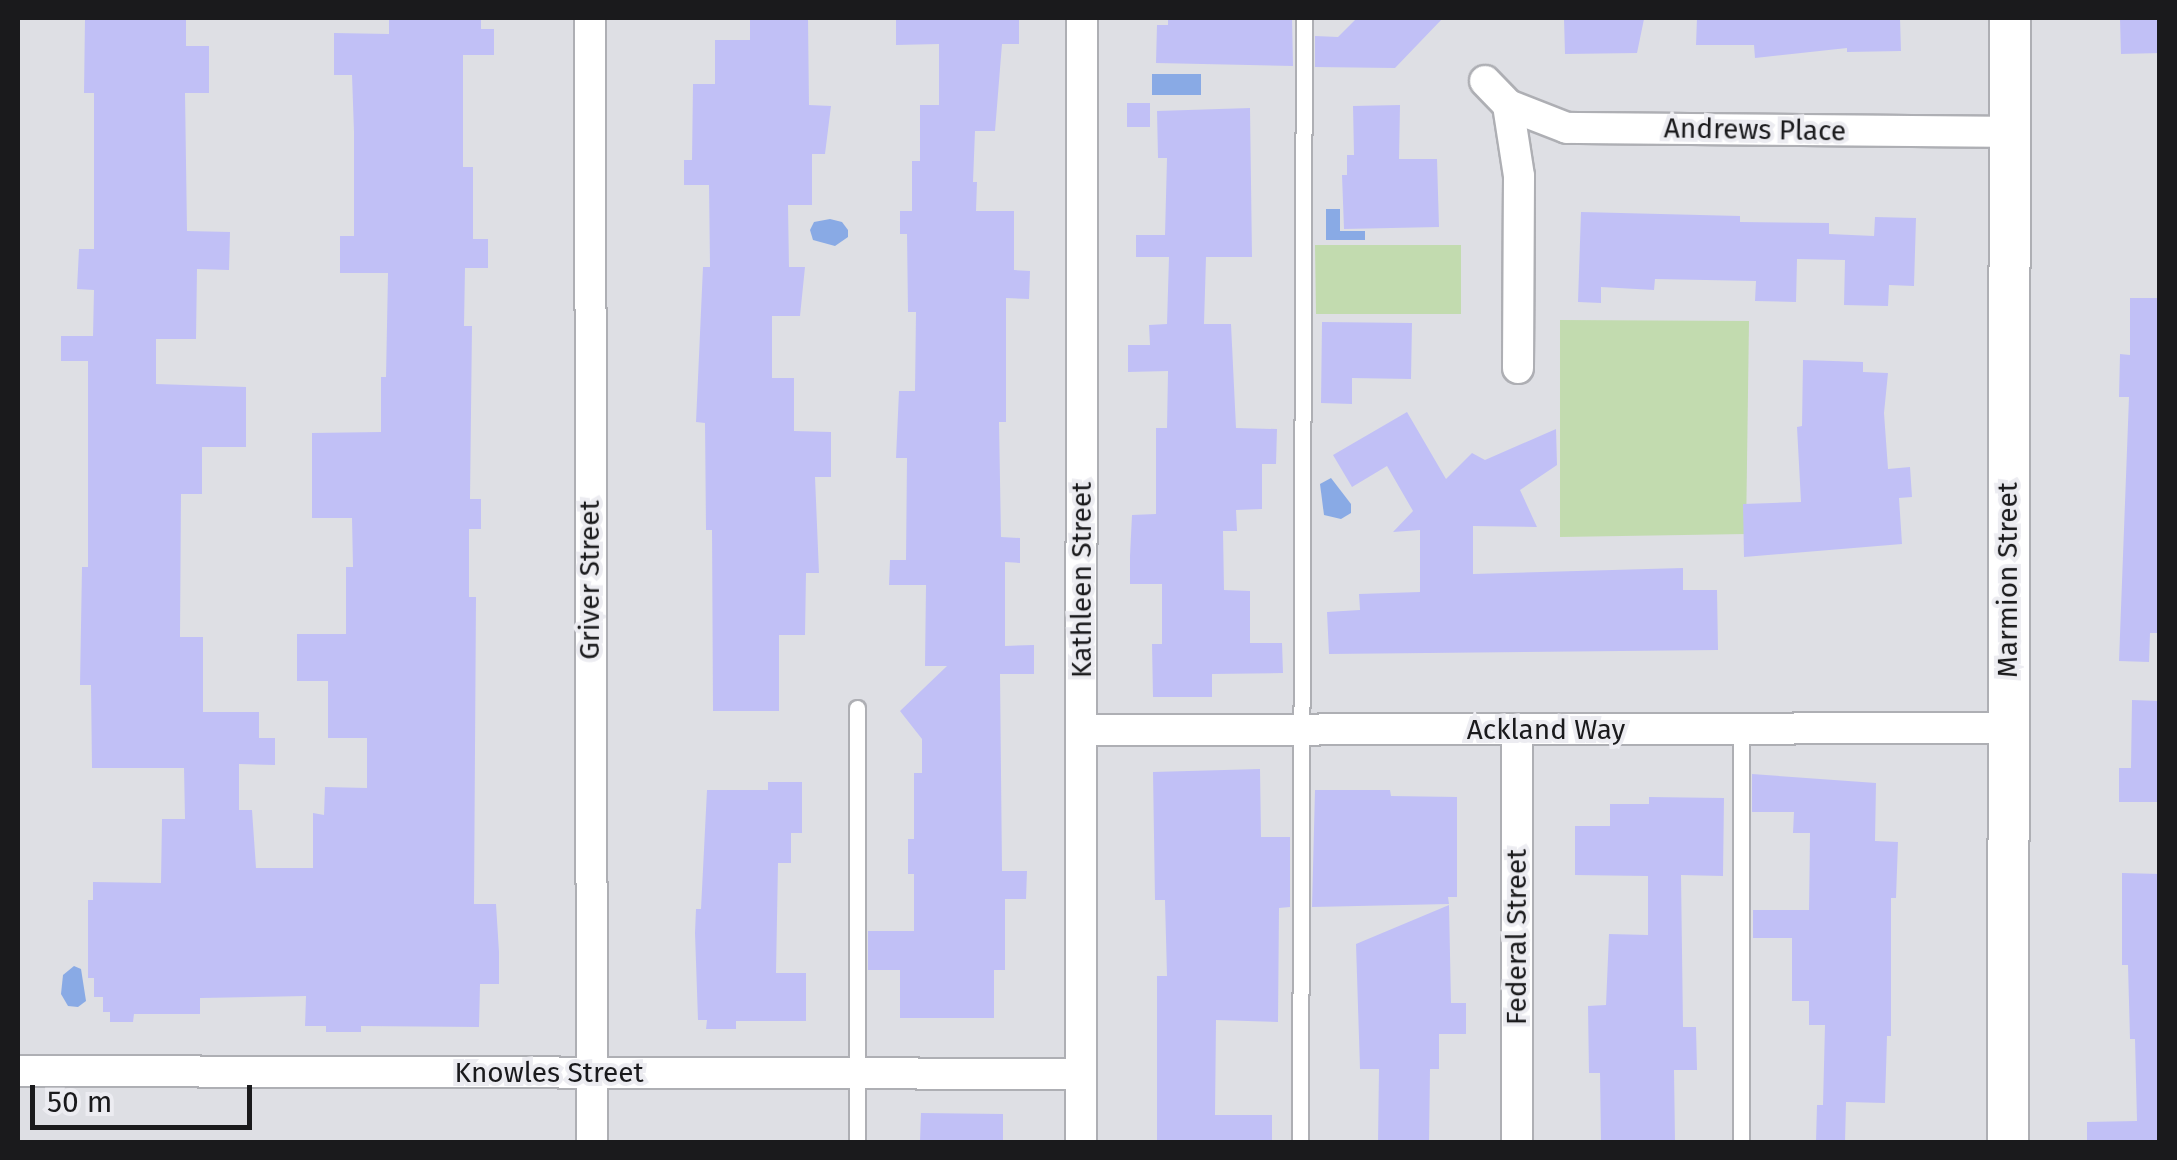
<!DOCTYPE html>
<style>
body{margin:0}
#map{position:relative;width:2177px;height:1160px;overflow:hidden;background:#dedfe4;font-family:"Fira Sans",sans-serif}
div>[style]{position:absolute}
.green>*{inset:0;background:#c2dbaf}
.water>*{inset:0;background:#89aae5}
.building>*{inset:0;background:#c1c0f6}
.roads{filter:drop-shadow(2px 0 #aeafb4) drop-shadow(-2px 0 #aeafb4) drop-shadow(0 2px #aeafb4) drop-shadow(0 -2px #aeafb4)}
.lane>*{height:15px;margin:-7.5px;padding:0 7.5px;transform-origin:7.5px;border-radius:7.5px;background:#fff}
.street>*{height:30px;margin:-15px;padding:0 15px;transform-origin:15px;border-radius:15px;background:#fff}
.secondary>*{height:40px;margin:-20px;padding:0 20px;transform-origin:20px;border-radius:20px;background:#fff}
span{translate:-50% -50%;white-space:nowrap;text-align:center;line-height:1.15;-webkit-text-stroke:8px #ececf1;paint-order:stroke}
.street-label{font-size:28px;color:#1a1a1c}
.frame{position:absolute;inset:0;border:20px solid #1a1a1c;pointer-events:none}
.scale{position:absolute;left:30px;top:1085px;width:222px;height:45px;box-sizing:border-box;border:5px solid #1a1a1c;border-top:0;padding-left:12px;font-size:30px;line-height:35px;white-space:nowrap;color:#1a1a1c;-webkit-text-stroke:8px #ececf1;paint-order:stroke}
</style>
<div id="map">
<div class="green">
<i style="clip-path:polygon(1315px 245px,1461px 245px,1461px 314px,1316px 314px)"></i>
<i style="clip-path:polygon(1560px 320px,1749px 321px,1746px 534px,1560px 537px)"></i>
</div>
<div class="water">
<i style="clip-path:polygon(1152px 74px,1201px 74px,1201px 95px,1152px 95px)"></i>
<i style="clip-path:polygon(1326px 209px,1340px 209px,1340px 231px,1365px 231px,1365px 240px,1326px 240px)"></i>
<i style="clip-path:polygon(830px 219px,842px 222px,848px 230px,848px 237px,835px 246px,813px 240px,810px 230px,814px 222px)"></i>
<i style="clip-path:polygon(1331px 478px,1351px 504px,1351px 513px,1341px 519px,1324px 515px,1320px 484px)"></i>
<i style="clip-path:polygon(74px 966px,81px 969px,86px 1001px,78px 1007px,68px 1006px,61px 994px,63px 975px)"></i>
</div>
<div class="building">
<i style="clip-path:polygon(85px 18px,186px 18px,186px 46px,209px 46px,209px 93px,185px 93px,187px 231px,230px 232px,229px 270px,197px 269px,196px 339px,156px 339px,156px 384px,246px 387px,246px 447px,202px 447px,202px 494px,181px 494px,180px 637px,203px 637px,203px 712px,259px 712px,259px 738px,275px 738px,275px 765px,239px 764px,239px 810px,252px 810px,256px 868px,313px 868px,313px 813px,324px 815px,325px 787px,367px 788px,367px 738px,328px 738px,328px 681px,297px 681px,297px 634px,346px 634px,346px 567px,353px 567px,352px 518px,312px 518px,312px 433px,381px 432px,381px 377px,386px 377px,388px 273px,340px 273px,340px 236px,354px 236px,354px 132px,352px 75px,334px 75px,334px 33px,389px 34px,389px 18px,481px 18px,481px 29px,494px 29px,494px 55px,463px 55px,463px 167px,473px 167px,473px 239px,488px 239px,488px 268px,465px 268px,464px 326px,472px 326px,470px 499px,481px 499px,481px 529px,469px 529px,469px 597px,476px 597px,474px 904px,496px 904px,499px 952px,499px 984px,480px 984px,479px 1027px,361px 1026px,361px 1032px,326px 1032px,326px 1026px,305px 1026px,306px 996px,200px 998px,200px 1014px,134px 1014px,133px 1022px,110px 1022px,110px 1012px,103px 1012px,103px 997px,94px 997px,94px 978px,88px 978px,88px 900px,93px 900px,93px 882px,161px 883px,162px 819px,185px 819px,184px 768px,92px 768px,91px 685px,80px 685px,82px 567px,88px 567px,88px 361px,61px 361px,61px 336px,93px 336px,94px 290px,77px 289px,79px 249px,94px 249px,94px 93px,84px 93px)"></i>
<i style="clip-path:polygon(750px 18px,808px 18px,809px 105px,831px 106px,825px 154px,812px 154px,812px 205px,788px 205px,789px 267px,805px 267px,800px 316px,772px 316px,772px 378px,794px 378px,794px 431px,831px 432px,831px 477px,815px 477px,819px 573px,806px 573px,805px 635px,779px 635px,779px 711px,713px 711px,712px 530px,706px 530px,705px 423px,696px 422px,703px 267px,710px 267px,709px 185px,684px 185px,684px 160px,692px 160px,693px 84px,715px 84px,715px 40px,750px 40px)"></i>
<i style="clip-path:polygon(896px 18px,1019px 18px,1019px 44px,1002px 44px,995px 131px,975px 131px,973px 182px,977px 182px,976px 211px,1014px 211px,1014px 270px,1030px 271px,1029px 299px,1006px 298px,1006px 422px,999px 422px,1001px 537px,1020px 538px,1020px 563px,1005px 562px,1005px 646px,1034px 645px,1034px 674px,1000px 674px,1002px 871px,1027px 871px,1026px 899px,1005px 899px,1005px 970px,994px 970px,994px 1018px,900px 1018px,900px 970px,868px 970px,868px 931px,914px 931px,914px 874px,908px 874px,908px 839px,914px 839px,914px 773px,922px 773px,922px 739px,900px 711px,947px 666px,925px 666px,926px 585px,889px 585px,890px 560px,906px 560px,907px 458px,896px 458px,899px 391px,915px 391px,916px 312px,908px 312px,907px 234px,900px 234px,900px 211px,912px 211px,912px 161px,920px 161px,920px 105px,939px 105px,939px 44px,896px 45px)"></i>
<i style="clip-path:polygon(1168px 18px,1292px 18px,1293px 66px,1156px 63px,1157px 25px,1168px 25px)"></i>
<i style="clip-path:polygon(1357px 18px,1443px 18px,1395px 68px,1315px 67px,1315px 36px,1338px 37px)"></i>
<i style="clip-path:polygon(1564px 18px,1644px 19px,1637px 53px,1565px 54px)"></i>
<i style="clip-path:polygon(1697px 18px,1900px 18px,1901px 51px,1847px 52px,1847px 48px,1755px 58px,1754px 45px,1696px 45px)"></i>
<i style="clip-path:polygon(2120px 18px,2160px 18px,2160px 53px,2121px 54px)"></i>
<i style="clip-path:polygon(1127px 103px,1150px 103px,1150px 127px,1127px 127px)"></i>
<i style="clip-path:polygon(1400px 105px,1399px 159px,1437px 159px,1439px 227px,1344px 229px,1342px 175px,1347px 175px,1347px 155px,1354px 155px,1353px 106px)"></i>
<i style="clip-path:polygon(1250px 108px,1252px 257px,1206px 257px,1204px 324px,1231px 324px,1236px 428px,1277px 429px,1276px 464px,1262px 464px,1262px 509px,1236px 510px,1237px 531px,1223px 531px,1224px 590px,1250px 591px,1250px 643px,1282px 643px,1283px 673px,1212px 674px,1212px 697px,1153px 697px,1152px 644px,1162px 644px,1162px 584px,1130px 584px,1130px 556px,1132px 515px,1156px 514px,1156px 428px,1167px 428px,1168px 371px,1128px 372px,1128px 345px,1150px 345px,1149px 325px,1167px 324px,1169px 257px,1136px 257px,1136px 235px,1165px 235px,1167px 158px,1158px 158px,1157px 111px)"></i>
<i style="clip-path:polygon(1581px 212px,1740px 216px,1740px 222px,1829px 223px,1829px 234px,1874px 236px,1875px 217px,1916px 218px,1914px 286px,1889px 285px,1888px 306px,1844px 305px,1845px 260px,1797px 259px,1796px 302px,1755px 301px,1756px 281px,1655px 279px,1654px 290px,1601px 287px,1601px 303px,1578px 302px)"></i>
<i style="clip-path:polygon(2130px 298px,2160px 298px,2160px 633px,2150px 633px,2149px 662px,2119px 661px,2129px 397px,2119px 397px,2120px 354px,2130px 355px)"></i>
<i style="clip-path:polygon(1322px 322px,1412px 323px,1411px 379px,1352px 378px,1352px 404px,1321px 403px)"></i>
<i style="clip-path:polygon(1803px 360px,1863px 362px,1863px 372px,1888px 373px,1884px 413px,1888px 469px,1910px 467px,1912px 497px,1899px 498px,1902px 544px,1744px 557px,1743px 504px,1801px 502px,1797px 427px,1802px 426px)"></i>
<i style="clip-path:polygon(1407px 412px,1446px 479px,1472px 453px,1485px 460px,1556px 429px,1557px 465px,1520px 490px,1537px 527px,1473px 526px,1473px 574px,1683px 568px,1683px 590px,1717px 590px,1718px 650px,1329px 654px,1327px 612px,1360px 610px,1359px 594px,1420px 592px,1420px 530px,1393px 532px,1413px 511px,1387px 466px,1352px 487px,1333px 455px)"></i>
<i style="clip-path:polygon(2132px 700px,2160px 701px,2160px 802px,2119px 802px,2119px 768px,2131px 768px)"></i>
<i style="clip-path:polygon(1260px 769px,1261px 837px,1290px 837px,1290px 907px,1279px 908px,1278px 1022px,1216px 1020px,1215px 1115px,1272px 1115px,1272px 1142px,1157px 1142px,1157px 976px,1167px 976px,1165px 900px,1155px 900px,1153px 772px)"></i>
<i style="clip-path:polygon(1752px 774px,1876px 783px,1875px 841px,1898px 842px,1896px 898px,1891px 898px,1891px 1036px,1887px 1036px,1885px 1103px,1846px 1102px,1845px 1142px,1816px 1142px,1817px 1105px,1823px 1105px,1825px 1025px,1809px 1025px,1809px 1001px,1792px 1001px,1792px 938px,1753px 938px,1753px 910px,1809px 910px,1810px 833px,1793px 833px,1794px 812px,1752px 812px)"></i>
<i style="clip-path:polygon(768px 782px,802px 782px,802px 833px,791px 833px,791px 863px,778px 863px,776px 973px,806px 973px,806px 1021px,736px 1021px,736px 1029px,706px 1029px,707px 1020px,698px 1020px,695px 933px,696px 909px,701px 909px,707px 790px,768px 790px)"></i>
<i style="clip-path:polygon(1315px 790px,1390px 790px,1391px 796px,1457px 797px,1457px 897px,1448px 897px,1449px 904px,1312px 907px)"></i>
<i style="clip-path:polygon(1649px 797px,1724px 798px,1723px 876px,1681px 875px,1683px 1027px,1696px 1027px,1697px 1070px,1674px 1070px,1675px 1142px,1601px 1142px,1600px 1073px,1589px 1073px,1588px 1006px,1606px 1005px,1609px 934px,1648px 935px,1648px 876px,1575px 875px,1575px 826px,1610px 826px,1610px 804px,1649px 804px)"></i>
<i style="clip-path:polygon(2122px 873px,2160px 874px,2160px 1142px,2087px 1142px,2087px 1122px,2137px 1121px,2135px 1039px,2130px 1039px,2128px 965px,2122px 965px)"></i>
<i style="clip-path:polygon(1449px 905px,1451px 1003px,1466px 1003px,1466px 1034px,1439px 1034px,1439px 1069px,1430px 1069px,1429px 1142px,1378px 1142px,1379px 1069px,1360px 1069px,1356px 944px)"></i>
<i style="clip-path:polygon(921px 1113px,1003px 1114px,1003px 1142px,920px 1142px)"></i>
</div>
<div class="roads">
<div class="lane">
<i style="left:857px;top:708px;width:434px;rotate:90deg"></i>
<i style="left:1300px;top:1142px;width:1124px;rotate:-89.8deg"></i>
<i style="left:1741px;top:1142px;width:412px;rotate:-90deg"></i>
</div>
<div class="street">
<i style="left:590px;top:18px;width:1124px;rotate:89.9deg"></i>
<i style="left:1485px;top:81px;width:33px;rotate:46deg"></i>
<i style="left:1518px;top:368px;width:192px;rotate:-89.7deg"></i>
<i style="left:1519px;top:176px;width:72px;rotate:-98.8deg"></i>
<i style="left:1508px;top:105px;width:63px;rotate:21.3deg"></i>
<i style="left:1567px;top:128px;width:440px;rotate:0.5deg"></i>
<i style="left:1082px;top:730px;width:927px;rotate:-0.12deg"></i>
<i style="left:1517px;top:731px;width:411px;rotate:90deg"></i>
<i style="left:18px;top:1071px;width:1063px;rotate:0.16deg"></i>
<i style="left:1081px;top:1142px;width:1124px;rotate:-89.95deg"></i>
</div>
<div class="secondary">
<i style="left:2008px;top:1142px;width:1124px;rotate:-89.9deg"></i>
</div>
</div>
<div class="street-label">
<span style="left:1755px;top:130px;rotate:1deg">Andrews Place</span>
<span style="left:590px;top:580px;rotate:-90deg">Griver Street</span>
<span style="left:1082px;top:580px;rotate:-90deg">Kathleen Street</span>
<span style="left:2008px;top:580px;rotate:-90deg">Marmion Street</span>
<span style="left:1546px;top:730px">Ackland Way</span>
<span style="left:1517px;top:937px;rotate:-90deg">Federal Street</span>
<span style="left:549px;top:1073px">Knowles Street</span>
</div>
<div class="frame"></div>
<div class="scale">50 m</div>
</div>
